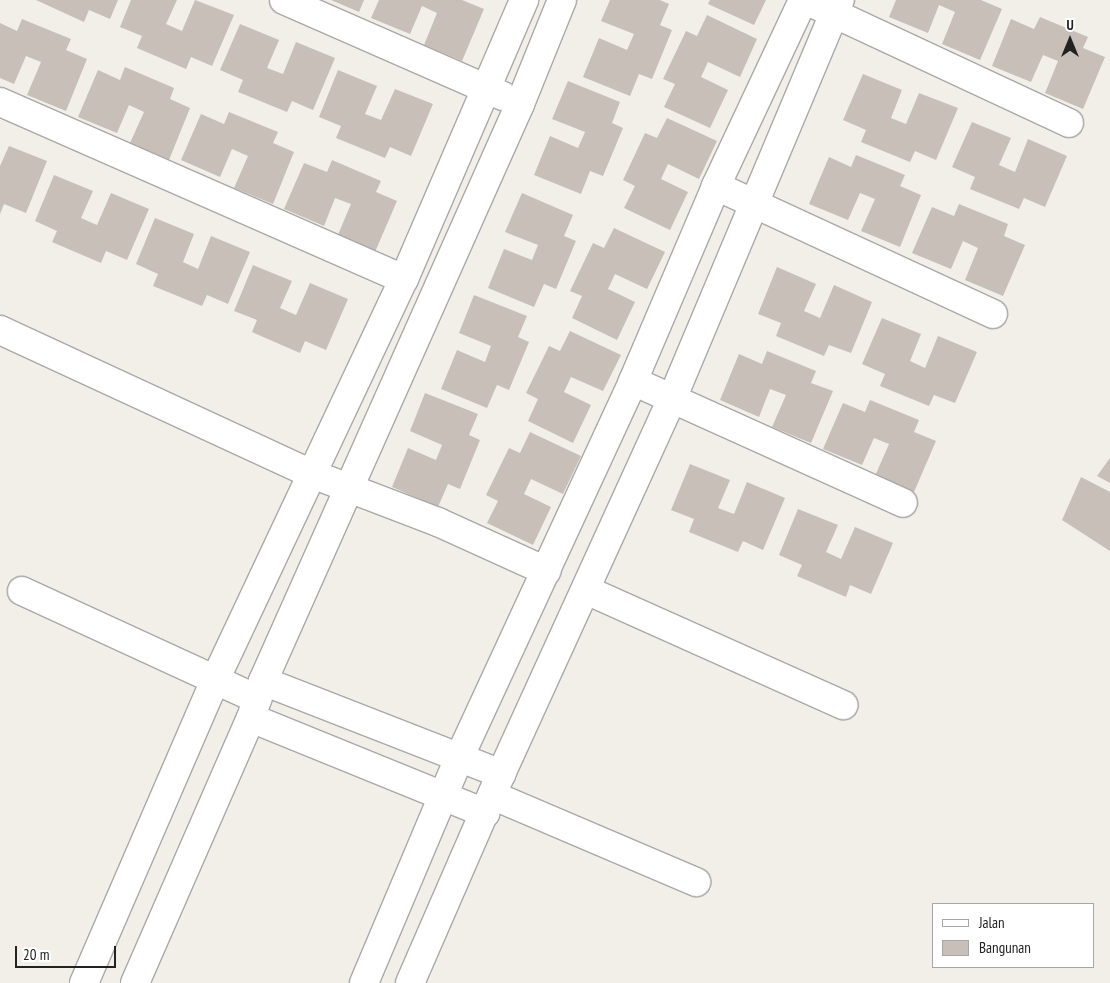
<!DOCTYPE html>
<style>
body{margin:0}
#map{position:relative;width:1110px;height:983px;overflow:hidden;background:#f2efe9;font-family:"PT Sans Narrow",sans-serif}
div>[style]{position:absolute}
.building>*{inset:0;background:#c7bfb8}
.roads{filter:drop-shadow(1px 0 #a9a9a9) drop-shadow(-1px 0 #a9a9a9) drop-shadow(0 1px #a9a9a9) drop-shadow(0 -1px #a9a9a9)}
.minor>*{height:28px;margin:-14px;padding:0 14px;transform-origin:14px;border-radius:14px;background:#fff}
span{translate:-50% -50%;white-space:nowrap;text-align:center;line-height:1.15;-webkit-text-stroke:5px #fff;paint-order:stroke}
.legend{position:absolute;left:932px;top:903px;width:162px;height:65px;box-sizing:border-box;background:#fff;border:1px solid #a7a7a7;margin:0;padding:6px 9px;list-style:none;font-size:15px;color:#222}
.legend li{display:flex;align-items:center;gap:10px;height:25px}
.legend b{width:25px;border:1px solid #a7a7a7}
.north{position:absolute;left:1045px;top:15px;width:50px;height:50px;-webkit-text-stroke:4px #fff;paint-order:stroke;rotate:0deg;font-size:14px;font-weight:700;line-height:20px;text-align:center;color:#222}
.north::after{content:'';display:block;margin:auto;width:18px;height:22px;background:#222;clip-path:polygon(50% 0,100% 100%,50% 72%,0 100%)}
.scale{position:absolute;left:15px;top:946px;width:101px;height:22px;box-sizing:border-box;border:2px solid #222;border-top:0;padding-left:6px;font-size:15px;line-height:18px;white-space:nowrap;color:#222;-webkit-text-stroke:4px #fff;paint-order:stroke}
</style>
<div id="map">
<div class="building">
<i style="clip-path:polygon(36px 0,118px 0,110px 19px,89px 10px,84px 22px)"></i>
<i style="clip-path:polygon(131px 0,177px 0,166px 24px,182px 31px,195px 0,234px 15px,212px 66px,191px 57px,186px 69px,137px 48px,142px 36px,120px 27px)"></i>
<i style="clip-path:polygon(331px 0,364px 0,359px 12px)"></i>
<i style="clip-path:polygon(379px 0,462px 0,484px 9px,462px 61px,424px 45px,437px 13px,422px 6px,410px 34px,371px 18px)"></i>
<i style="clip-path:polygon(610px 0,660px 0,669px 4px,660px 25px,672px 30px,652px 79px,639px 74px,630px 96px,583px 77px,599px 38px,627px 50px,634px 34px,601px 21px)"></i>
<i style="clip-path:polygon(710px 0,766px 0,754px 25px,708px 4px)"></i>
<i style="clip-path:polygon(896px 0,981px 0,1002px 9px,980px 60px,942px 44px,955px 12px,939px 5px,928px 33px,889px 17px)"></i>
<i style="clip-path:polygon(707px 15px,757px 39px,740px 77px,708px 62px,701px 77px,728px 90px,710px 128px,664px 107px,675px 84px,663px 79px,686px 31px,697px 36px)"></i>
<i style="clip-path:polygon(1040px 17px,1088px 37px,1083px 48px,1105px 57px,1083px 109px,1045px 93px,1058px 61px,1043px 55px,1031px 82px,992px 66px,1011px 19px,1034px 29px)"></i>
<i style="clip-path:polygon(22px 19px,71px 39px,66px 50px,87px 59px,66px 111px,27px 95px,41px 62px,26px 56px,14px 84px,0 78px,0 23px,17px 31px)"></i>
<i style="clip-path:polygon(240px 24px,279px 40px,267px 68px,283px 74px,296px 42px,335px 58px,313px 110px,292px 101px,287px 112px,238px 92px,243px 80px,220px 70px)"></i>
<i style="clip-path:polygon(125px 67px,174px 88px,170px 99px,190px 108px,169px 160px,130px 143px,144px 112px,129px 105px,117px 133px,78px 117px,98px 70px,120px 80px)"></i>
<i style="clip-path:polygon(338px 70px,377px 86px,365px 114px,381px 120px,395px 89px,433px 104px,411px 156px,390px 147px,385px 158px,336px 138px,341px 126px,319px 117px)"></i>
<i style="clip-path:polygon(863px 74px,902px 90px,891px 118px,906px 124px,919px 93px,958px 108px,936px 160px,915px 151px,910px 162px,861px 142px,866px 130px,843px 120px)"></i>
<i style="clip-path:polygon(568px 81px,620px 102px,612px 123px,623px 128px,603px 176px,590px 171px,581px 194px,534px 175px,550px 136px,578px 148px,585px 132px,552px 119px)"></i>
<i style="clip-path:polygon(229px 112px,278px 132px,273px 143px,294px 152px,273px 204px,234px 188px,248px 156px,232px 149px,220px 177px,181px 160px,201px 114px,224px 124px)"></i>
<i style="clip-path:polygon(667px 118px,717px 141px,699px 179px,668px 164px,661px 179px,688px 192px,670px 230px,624px 208px,635px 186px,623px 180px,645px 133px,657px 138px)"></i>
<i style="clip-path:polygon(972px 122px,1011px 138px,999px 165px,1015px 172px,1028px 139px,1067px 156px,1045px 207px,1024px 198px,1019px 209px,970px 189px,975px 177px,952px 167px)"></i>
<i style="clip-path:polygon(9px 146px,47px 161px,26px 213px,4px 204px,0 214px,0 166px)"></i>
<i style="clip-path:polygon(856px 155px,905px 175px,900px 186px,921px 195px,900px 247px,861px 231px,875px 199px,860px 193px,848px 220px,809px 204px,829px 157px,851px 167px)"></i>
<i style="clip-path:polygon(332px 160px,381px 181px,376px 192px,397px 201px,375px 252px,337px 237px,351px 204px,335px 198px,324px 226px,284px 209px,304px 163px,327px 172px)"></i>
<i style="clip-path:polygon(54px 175px,93px 191px,81px 218px,97px 225px,111px 193px,149px 209px,127px 260px,106px 251px,101px 263px,52px 242px,57px 231px,35px 221px)"></i>
<i style="clip-path:polygon(522px 193px,573px 215px,564px 236px,576px 241px,556px 289px,544px 284px,534px 307px,488px 288px,504px 249px,532px 260px,538px 245px,505px 232px)"></i>
<i style="clip-path:polygon(959px 204px,1008px 224px,1004px 236px,1025px 245px,1003px 296px,965px 280px,978px 248px,963px 241px,951px 269px,912px 253px,932px 207px,954px 216px)"></i>
<i style="clip-path:polygon(155px 218px,194px 234px,183px 262px,198px 269px,211px 236px,250px 252px,228px 304px,207px 295px,202px 306px,153px 286px,158px 274px,136px 264px)"></i>
<i style="clip-path:polygon(614px 228px,665px 252px,647px 289px,615px 274px,608px 289px,635px 302px,617px 340px,572px 318px,582px 296px,570px 291px,593px 243px,604px 248px)"></i>
<i style="clip-path:polygon(253px 265px,292px 281px,280px 308px,296px 315px,310px 283px,348px 299px,326px 350px,305px 341px,300px 353px,252px 332px,257px 320px,234px 311px)"></i>
<i style="clip-path:polygon(777px 267px,816px 284px,804px 311px,820px 318px,834px 285px,872px 302px,851px 353px,829px 345px,824px 356px,776px 336px,781px 323px,758px 314px)"></i>
<i style="clip-path:polygon(474px 295px,527px 316px,518px 337px,529px 342px,509px 390px,497px 385px,487px 408px,441px 389px,457px 350px,485px 362px,491px 346px,459px 333px)"></i>
<i style="clip-path:polygon(882px 318px,921px 334px,910px 361px,925px 368px,938px 336px,977px 352px,955px 403px,934px 395px,929px 406px,880px 386px,885px 374px,862px 364px)"></i>
<i style="clip-path:polygon(570px 331px,621px 355px,603px 391px,571px 377px,564px 392px,591px 405px,573px 443px,528px 421px,538px 399px,526px 393px,549px 346px,560px 351px)"></i>
<i style="clip-path:polygon(767px 351px,816px 371px,811px 383px,833px 391px,811px 443px,772px 427px,786px 395px,770px 389px,759px 417px,720px 400px,739px 354px,762px 364px)"></i>
<i style="clip-path:polygon(425px 393px,478px 414px,469px 435px,480px 440px,460px 489px,448px 484px,438px 507px,392px 487px,408px 448px,436px 460px,442px 445px,410px 431px)"></i>
<i style="clip-path:polygon(870px 400px,919px 420px,914px 432px,936px 441px,914px 492px,875px 476px,889px 444px,874px 438px,862px 465px,823px 449px,843px 403px,865px 412px)"></i>
<i style="clip-path:polygon(530px 432px,581px 456px,563px 494px,531px 479px,524px 494px,551px 507px,533px 545px,487px 523px,498px 501px,486px 495px,509px 448px,520px 453px)"></i>
<i style="clip-path:polygon(1110px 458px,1110px 483px,1097px 476px)"></i>
<i style="clip-path:polygon(690px 464px,730px 480px,718px 508px,734px 514px,747px 482px,785px 498px,763px 550px,743px 541px,738px 552px,689px 532px,694px 519px,671px 510px)"></i>
<i style="clip-path:polygon(1081px 477px,1110px 492px,1110px 551px,1062px 520px)"></i>
<i style="clip-path:polygon(798px 509px,838px 525px,826px 552px,841px 559px,855px 527px,893px 543px,871px 594px,850px 585px,846px 597px,797px 576px,802px 565px,779px 555px)"></i>
</div>
<div class="roads">
<div class="minor">
<i style="left:284px;top:0;width:239px;rotate:23.7deg"></i>
<i style="left:816px;top:5px;width:279px;rotate:25deg"></i>
<i style="left:0;top:102px;width:441px;rotate:23.7deg"></i>
<i style="left:716px;top:186px;width:305px;rotate:24.8deg"></i>
<i style="left:0;top:330px;width:344px;rotate:24.8deg"></i>
<i style="left:312px;top:474px;width:135px;rotate:20.9deg"></i>
<i style="left:438px;top:522px;width:119px;rotate:24.4deg"></i>
<i style="left:633px;top:381px;width:296px;rotate:24.3deg"></i>
<i style="left:586px;top:590px;width:282px;rotate:24.1deg"></i>
<i style="left:22px;top:591px;width:259px;rotate:24.7deg"></i>
<i style="left:263px;top:681px;width:256px;rotate:21.3deg"></i>
<i style="left:251px;top:718px;width:253px;rotate:22.1deg"></i>
<i style="left:492px;top:795px;width:222px;rotate:23.1deg"></i>
<i style="left:84px;top:983px;width:330px;rotate:-66.6deg"></i>
<i style="left:215px;top:680px;width:443px;rotate:-64.8deg"></i>
<i style="left:404px;top:279px;width:304px;rotate:-66.7deg"></i>
<i style="left:135px;top:983px;width:289px;rotate:-66.4deg"></i>
<i style="left:251px;top:718px;width:39px;rotate:-72deg"></i>
<i style="left:263px;top:681px;width:632px;rotate:-65.99deg"></i>
<i style="left:520px;top:104px;width:112px;rotate:-68deg"></i>
<i style="left:364px;top:983px;width:246px;rotate:-67.1deg"></i>
<i style="left:460px;top:756px;width:413px;rotate:-65.2deg"></i>
<i style="left:633px;top:381px;width:212px;rotate:-66.9deg"></i>
<i style="left:716px;top:186px;width:205px;rotate:-64.9deg"></i>
<i style="left:410px;top:983px;width:228px;rotate:-66.5deg"></i>
<i style="left:501px;top:774px;width:412px;rotate:-65.5deg"></i>
<i style="left:672px;top:399px;width:433px;rotate:-67.2deg"></i>
</div>
</div>
<ul class="legend">
<li><b style="height:6px;background:#fff"></b>Jalan</li>
<li><b style="height:14px;background:#c7bfb8"></b>Bangunan</li>
</ul>
<div class="north">U</div>
<div class="scale">20 m</div>
</div>
